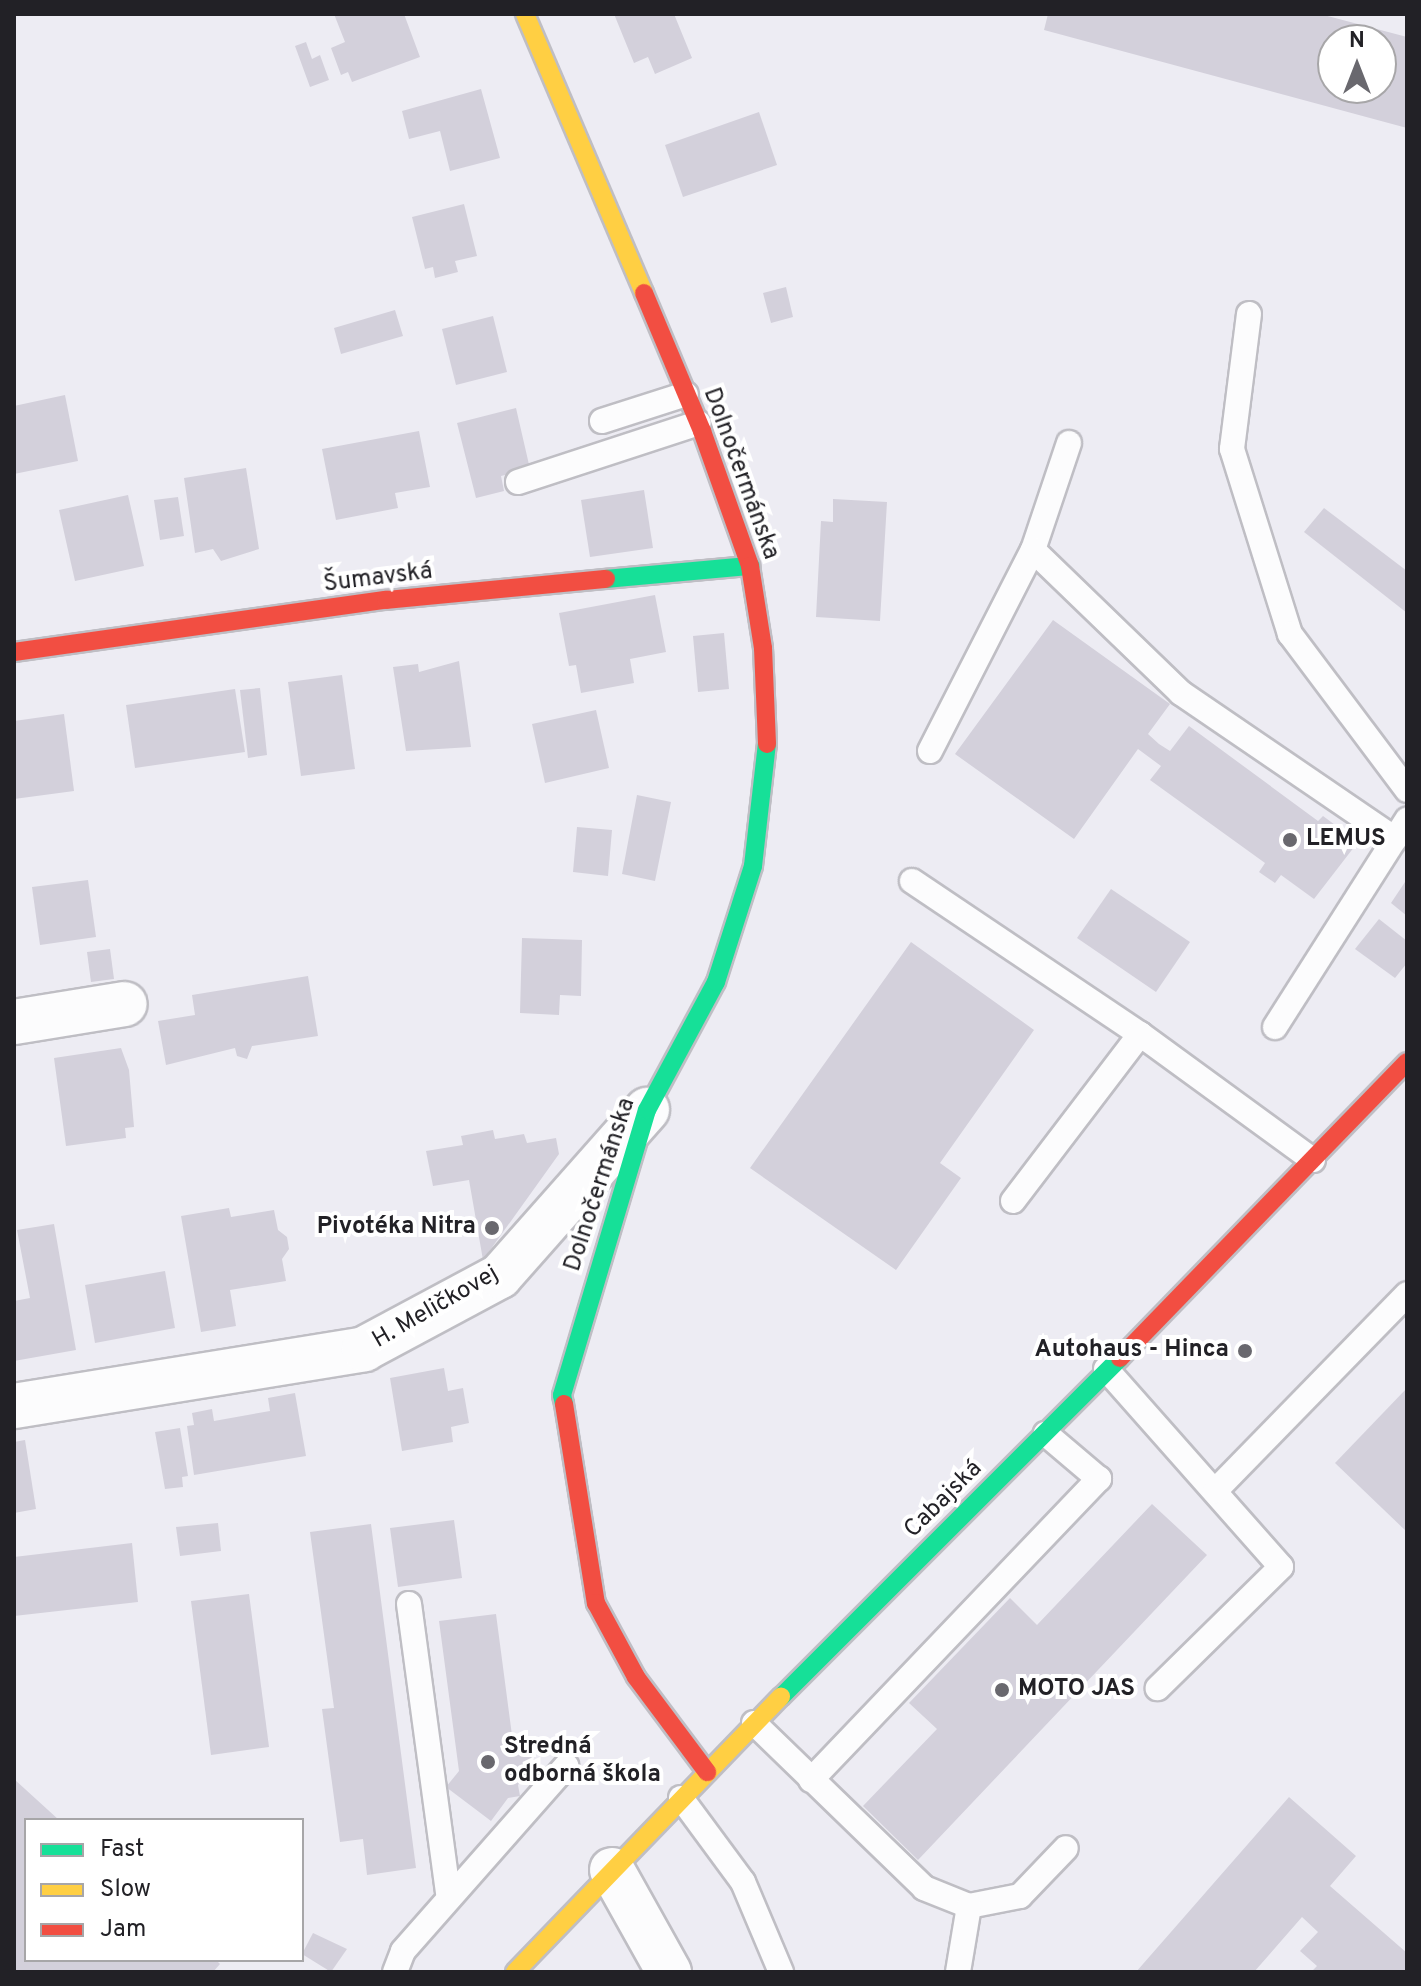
<!DOCTYPE html>
<meta charset="utf-8">
<style>
body{margin:0}
#map{position:relative;width:1421px;height:1986px;overflow:hidden;background:#edecf3;font-family:Overpass,sans-serif}
div>[style]{position:absolute}
.building>*{inset:0;background:#d3d0db}
.roads{filter:drop-shadow(2px 0 #bfbec4) drop-shadow(-2px 0 #bfbec4) drop-shadow(0 2px #bfbec4) drop-shadow(0 -2px #bfbec4)}
.lane>*{height:24px;margin:-12px;padding:0 12px;transform-origin:12px;border-radius:12px;background:#fcfcfd}
.street>*{height:44px;margin:-22px;padding:0 22px;transform-origin:22px;border-radius:22px;background:#fcfcfd}
.fast>*{height:18px;margin:-9px;padding:0 9px;transform-origin:9px;border-radius:9px;background:#16e098}
.slow>*{height:18px;margin:-9px;padding:0 9px;transform-origin:9px;border-radius:9px;background:#ffcf43}
.jam>*{height:18px;margin:-9px;padding:0 9px;transform-origin:9px;border-radius:9px;background:#f24e42}
.dots>*{width:22px;height:22px;translate:-50% -50%;box-sizing:border-box;border:4px solid #fff;border-radius:50%}
span{translate:-50% -50%;white-space:nowrap;text-align:center;line-height:1.15;-webkit-text-stroke:8px #fff;paint-order:stroke}
.street-label{font-size:24px;color:#222126}
.poi-label{font-size:24px;color:#222126;font-weight:700}
.left{translate:0 -50%;text-align:left}
.right{translate:-100% -50%;text-align:right}
.frame{position:absolute;inset:0;border:16px solid #222126;pointer-events:none}
.legend{position:absolute;left:24px;top:1818px;width:280px;height:144px;box-sizing:border-box;background:#fff;border:2px solid #a7a6a8;margin:0;padding:10px 14px;list-style:none;font-size:24px;color:#222126}
.legend li{display:flex;align-items:center;gap:16px;height:40px}
.legend b{width:40px;border:2px solid #a7a6a8}
.north{position:absolute;left:1317px;top:24px;width:80px;height:80px;box-sizing:border-box;background:#fff;border:2px solid #a7a6a8;border-radius:50%;rotate:0deg;font-size:22px;font-weight:700;line-height:32px;text-align:center;color:#222126}
.north::after{content:'';display:block;margin:auto;width:28px;height:36px;background:#69686e;clip-path:polygon(50% 0,100% 100%,50% 72%,0 100%)}
</style>
<div id="map">
<div class="building">
<i style="clip-path:polygon(334px 14px,404px 14px,420px 57px,352px 82px,348px 72px,341px 75px,331px 48px,345px 42px)"></i>
<i style="clip-path:polygon(614px 14px,674px 14px,692px 58px,655px 74px,648px 57px,634px 63px)"></i>
<i style="clip-path:polygon(evenodd,1048px 14px,1320px 14px,1407px 37px,1407px 128px,1044px 30px,1048px 14px,1333px 40px,1381px 40px,1381px 88px,1333px 88px,1333px 40px)"></i>
<i style="clip-path:polygon(306px 42px,312px 59px,320px 55px,329px 80px,310px 87px,295px 46px)"></i>
<i style="clip-path:polygon(481px 89px,500px 158px,450px 171px,440px 131px,409px 139px,402px 111px)"></i>
<i style="clip-path:polygon(759px 112px,777px 165px,683px 197px,665px 145px)"></i>
<i style="clip-path:polygon(464px 204px,477px 256px,455px 261px,458px 272px,435px 278px,433px 267px,425px 269px,412px 217px)"></i>
<i style="clip-path:polygon(786px 287px,793px 317px,771px 323px,763px 293px)"></i>
<i style="clip-path:polygon(395px 310px,403px 336px,341px 354px,334px 328px)"></i>
<i style="clip-path:polygon(493px 316px,507px 372px,456px 385px,442px 329px)"></i>
<i style="clip-path:polygon(65px 395px,78px 461px,14px 474px,14px 406px)"></i>
<i style="clip-path:polygon(516px 408px,530px 469px,501px 476px,504px 491px,476px 498px,457px 423px)"></i>
<i style="clip-path:polygon(419px 431px,430px 487px,395px 493px,398px 508px,336px 520px,322px 449px)"></i>
<i style="clip-path:polygon(246px 468px,259px 549px,221px 561px,213px 549px,195px 553px,184px 478px)"></i>
<i style="clip-path:polygon(644px 490px,653px 548px,590px 557px,581px 500px)"></i>
<i style="clip-path:polygon(128px 495px,144px 566px,75px 581px,59px 510px)"></i>
<i style="clip-path:polygon(178px 497px,184px 536px,160px 540px,154px 500px)"></i>
<i style="clip-path:polygon(833px 499px,887px 502px,880px 621px,816px 617px,821px 521px,833px 522px)"></i>
<i style="clip-path:polygon(1324px 508px,1407px 571px,1407px 613px,1304px 532px)"></i>
<i style="clip-path:polygon(655px 595px,666px 652px,630px 659px,634px 683px,581px 693px,576px 665px,569px 666px,559px 613px)"></i>
<i style="clip-path:polygon(1053px 620px,1170px 704px,1148px 734px,1159px 744px,1170px 751px,1189px 726px,1318px 821px,1323px 816px,1358px 842px,1314px 899px,1281px 875px,1275px 883px,1259px 872px,1265px 863px,1150px 780px,1161px 766px,1138px 749px,1074px 839px,955px 754px)"></i>
<i style="clip-path:polygon(724px 633px,729px 689px,698px 692px,693px 636px)"></i>
<i style="clip-path:polygon(459px 661px,471px 747px,406px 751px,393px 667px,418px 664px,419px 672px)"></i>
<i style="clip-path:polygon(342px 675px,355px 769px,301px 776px,288px 682px)"></i>
<i style="clip-path:polygon(260px 688px,267px 755px,248px 758px,240px 690px)"></i>
<i style="clip-path:polygon(235px 689px,245px 752px,135px 768px,126px 705px)"></i>
<i style="clip-path:polygon(596px 710px,609px 768px,545px 783px,532px 724px)"></i>
<i style="clip-path:polygon(64px 714px,74px 791px,14px 799px,14px 721px)"></i>
<i style="clip-path:polygon(637px 795px,671px 802px,655px 881px,622px 874px)"></i>
<i style="clip-path:polygon(577px 827px,612px 830px,608px 876px,573px 872px)"></i>
<i style="clip-path:polygon(1407px 879px,1407px 916px,1391px 903px)"></i>
<i style="clip-path:polygon(88px 880px,96px 937px,40px 945px,32px 887px)"></i>
<i style="clip-path:polygon(1111px 889px,1190px 942px,1156px 992px,1077px 938px)"></i>
<i style="clip-path:polygon(1379px 919px,1407px 941px,1407px 963px,1395px 978px,1355px 949px)"></i>
<i style="clip-path:polygon(522px 938px,582px 940px,581px 996px,560px 995px,559px 1015px,520px 1013px)"></i>
<i style="clip-path:polygon(911px 942px,1034px 1030px,940px 1163px,961px 1178px,896px 1270px,750px 1168px)"></i>
<i style="clip-path:polygon(110px 949px,114px 979px,91px 982px,87px 952px)"></i>
<i style="clip-path:polygon(308px 976px,318px 1036px,252px 1046px,247px 1059px,237px 1056px,235px 1048px,166px 1065px,158px 1021px,195px 1015px,192px 995px)"></i>
<i style="clip-path:polygon(121px 1048px,129px 1070px,134px 1127px,125px 1128px,126px 1138px,66px 1146px,54px 1058px)"></i>
<i style="clip-path:polygon(493px 1130px,495px 1139px,524px 1134px,527px 1143px,556px 1138px,559px 1154px,483px 1260px,469px 1180px,433px 1186px,426px 1151px,463px 1145px,461px 1136px)"></i>
<i style="clip-path:polygon(229px 1208px,231px 1217px,274px 1210px,278px 1230px,287px 1237px,289px 1249px,282px 1259px,286px 1281px,230px 1290px,236px 1326px,201px 1332px,181px 1216px)"></i>
<i style="clip-path:polygon(54px 1224px,76px 1350px,14px 1361px,14px 1301px,30px 1298px,17px 1230px)"></i>
<i style="clip-path:polygon(165px 1271px,175px 1328px,95px 1343px,85px 1285px)"></i>
<i style="clip-path:polygon(444px 1368px,448px 1391px,463px 1388px,469px 1423px,451px 1427px,453px 1442px,402px 1451px,390px 1378px)"></i>
<i style="clip-path:polygon(1407px 1388px,1407px 1532px,1335px 1463px)"></i>
<i style="clip-path:polygon(295px 1393px,306px 1456px,194px 1475px,187px 1426px,194px 1425px,192px 1413px,212px 1409px,214px 1421px,270px 1411px,268px 1398px)"></i>
<i style="clip-path:polygon(180px 1428px,188px 1476px,182px 1477px,183px 1487px,165px 1489px,155px 1432px)"></i>
<i style="clip-path:polygon(25px 1440px,36px 1509px,14px 1513px,14px 1442px)"></i>
<i style="clip-path:polygon(1152px 1504px,1207px 1555px,918px 1860px,863px 1806px,937px 1729px,909px 1703px,1010px 1598px,1037px 1625px)"></i>
<i style="clip-path:polygon(454px 1520px,462px 1578px,398px 1587px,390px 1528px)"></i>
<i style="clip-path:polygon(218px 1523px,221px 1551px,180px 1556px,176px 1527px)"></i>
<i style="clip-path:polygon(371px 1524px,416px 1868px,367px 1875px,363px 1839px,340px 1842px,322px 1709px,334px 1708px,310px 1532px)"></i>
<i style="clip-path:polygon(132px 1543px,138px 1602px,14px 1616px,14px 1557px)"></i>
<i style="clip-path:polygon(249px 1594px,269px 1747px,211px 1755px,191px 1601px)"></i>
<i style="clip-path:polygon(496px 1614px,513px 1743px,536px 1761px,518px 1785px,520px 1796px,508px 1798px,491px 1821px,446px 1787px,459px 1771px,439px 1621px)"></i>
<i style="clip-path:polygon(14px 1779px,59px 1820px,26px 1820px,26px 1960px,216px 1960px,220px 1964px,213px 1972px,14px 1972px)"></i>
<i style="clip-path:polygon(1289px 1797px,1356px 1856px,1330px 1886px,1407px 1953px,1407px 1972px,1311px 1972px,1317px 1966px,1300px 1951px,1318px 1932px,1302px 1917px,1254px 1972px,1136px 1972px)"></i>
<i style="clip-path:polygon(313px 1933px,347px 1949px,331px 1972px,302px 1954px)"></i>
</div>
<div class="roads">
<div class="lane">
<i style="left:1249px;top:314px;width:136px;rotate:97.2deg"></i>
<i style="left:1232px;top:449px;width:194px;rotate:72.6deg"></i>
<i style="left:1290px;top:634px;width:195px;rotate:53.1deg"></i>
<i style="left:602px;top:421px;width:88px;rotate:-17.8deg"></i>
<i style="left:1069px;top:443px;width:113px;rotate:108.6deg"></i>
<i style="left:1033px;top:550px;width:206px;rotate:44deg"></i>
<i style="left:1181px;top:693px;width:259px;rotate:34.3deg"></i>
<i style="left:518px;top:482px;width:190px;rotate:-18.1deg"></i>
<i style="left:930px;top:751px;width:226px;rotate:-62.9deg"></i>
<i style="left:912px;top:881px;width:275px;rotate:33.9deg"></i>
<i style="left:1140px;top:1034px;width:214px;rotate:36.1deg"></i>
<i style="left:1275px;top:1027px;width:246px;rotate:-57.5deg"></i>
<i style="left:1013px;top:1201px;width:210px;rotate:-52.7deg"></i>
<i style="left:1106px;top:1369px;width:264px;rotate:48.5deg"></i>
<i style="left:1281px;top:1567px;width:173px;rotate:135.5deg"></i>
<i style="left:1215px;top:1491px;width:275px;rotate:-45.7deg"></i>
<i style="left:409px;top:1604px;width:297px;rotate:82.3deg"></i>
<i style="left:754px;top:1723px;width:237px;rotate:44.1deg"></i>
<i style="left:924px;top:1888px;width:48px;rotate:21.8deg"></i>
<i style="left:969px;top:1906px;width:52px;rotate:-11.1deg"></i>
<i style="left:1020px;top:1896px;width:66px;rotate:-46.2deg"></i>
<i style="left:811px;top:1780px;width:417px;rotate:-46.3deg"></i>
<i style="left:1099px;top:1479px;width:70px;rotate:-139.7deg"></i>
<i style="left:681px;top:1798px;width:104px;rotate:53.6deg"></i>
<i style="left:743px;top:1882px;width:98px;rotate:67.1deg"></i>
<i style="left:395px;top:1972px;width:22px;rotate:-69deg"></i>
<i style="left:403px;top:1951px;width:247px;rotate:-48.6deg"></i>
<i style="left:958px;top:1972px;width:67px;rotate:-80.5deg"></i>
</div>
<div class="street">
<i style="left:14px;top:1022px;width:112px;rotate:-9.2deg"></i>
<i style="left:14px;top:1406px;width:355px;rotate:-9.2deg"></i>
<i style="left:364px;top:1349px;width:154px;rotate:-28.2deg"></i>
<i style="left:500px;top:1276px;width:222px;rotate:-48.5deg"></i>
<i style="left:612px;top:1870px;width:117px;rotate:60.8deg"></i>
</div>
<div class="fast">
<i style="left:606px;top:579px;width:145px;rotate:-5.2deg"></i>
<i style="left:564px;top:1404px;width:9px;rotate:-103deg"></i>
<i style="left:562px;top:1395px;width:297px;rotate:-73.4deg"></i>
<i style="left:647px;top:1110px;width:145px;rotate:-61.7deg"></i>
<i style="left:716px;top:982px;width:122px;rotate:-72.3deg"></i>
<i style="left:753px;top:866px;width:123px;rotate:-83.5deg"></i>
<i style="left:781px;top:1697px;width:479px;rotate:-45deg"></i>
</div>
<div class="slow">
<i style="left:525px;top:14px;width:303px;rotate:66.9deg"></i>
<i style="left:515px;top:1972px;width:383px;rotate:-46deg"></i>
</div>
<div class="jam">
<i style="left:644px;top:293px;width:150px;rotate:67.2deg"></i>
<i style="left:702px;top:431px;width:143px;rotate:70.4deg"></i>
<i style="left:750px;top:566px;width:83px;rotate:81deg"></i>
<i style="left:763px;top:648px;width:96px;rotate:87.6deg"></i>
<i style="left:14px;top:652px;width:376px;rotate:-8deg"></i>
<i style="left:386px;top:600px;width:221px;rotate:-5.5deg"></i>
<i style="left:1120px;top:1358px;width:412px;rotate:-45.9deg"></i>
<i style="left:564px;top:1404px;width:202px;rotate:80.9deg"></i>
<i style="left:596px;top:1603px;width:84px;rotate:61.6deg"></i>
<i style="left:636px;top:1677px;width:119px;rotate:53.2deg"></i>
</div>
</div>
<div class="dots">
<i style="left:1290px;top:840px;background:#69686e"></i>
<i style="left:492px;top:1228px;background:#69686e"></i>
<i style="left:1245px;top:1351px;background:#69686e"></i>
<i style="left:1002px;top:1690px;background:#69686e"></i>
<i style="left:488px;top:1762px;background:#69686e"></i>
</div>
<div class="street-label">
<span style="left:740px;top:474px;rotate:70deg">Dolnočermánska</span>
<span style="left:378px;top:579px;rotate:-7deg">Šumavská</span>
<span style="left:601px;top:1185px;rotate:-72deg">Dolnočermánska</span>
<span style="left:436px;top:1308px;rotate:-30deg">H. Meličkovej</span>
<span style="left:944px;top:1500px;rotate:-45deg">Cabajská</span>
</div>
<div class="poi-label">
<span class="left" style="left:1306px;top:840px">LEMUS</span>
<span class="right" style="left:476px;top:1228px">Pivotéka Nitra</span>
<span class="right" style="left:1229px;top:1351px">Autohaus - Hinca</span>
<span class="left" style="left:1018px;top:1690px">MOTO JAS</span>
<span class="left" style="left:504px;top:1762px">Stredná<br>odborná škola</span>
</div>
<div class="frame"></div>
<ul class="legend">
<li><b style="height:10px;background:#16e098"></b>Fast</li>
<li><b style="height:10px;background:#ffcf43"></b>Slow</li>
<li><b style="height:10px;background:#f24e42"></b>Jam</li>
</ul>
<div class="north">N</div>
</div>
